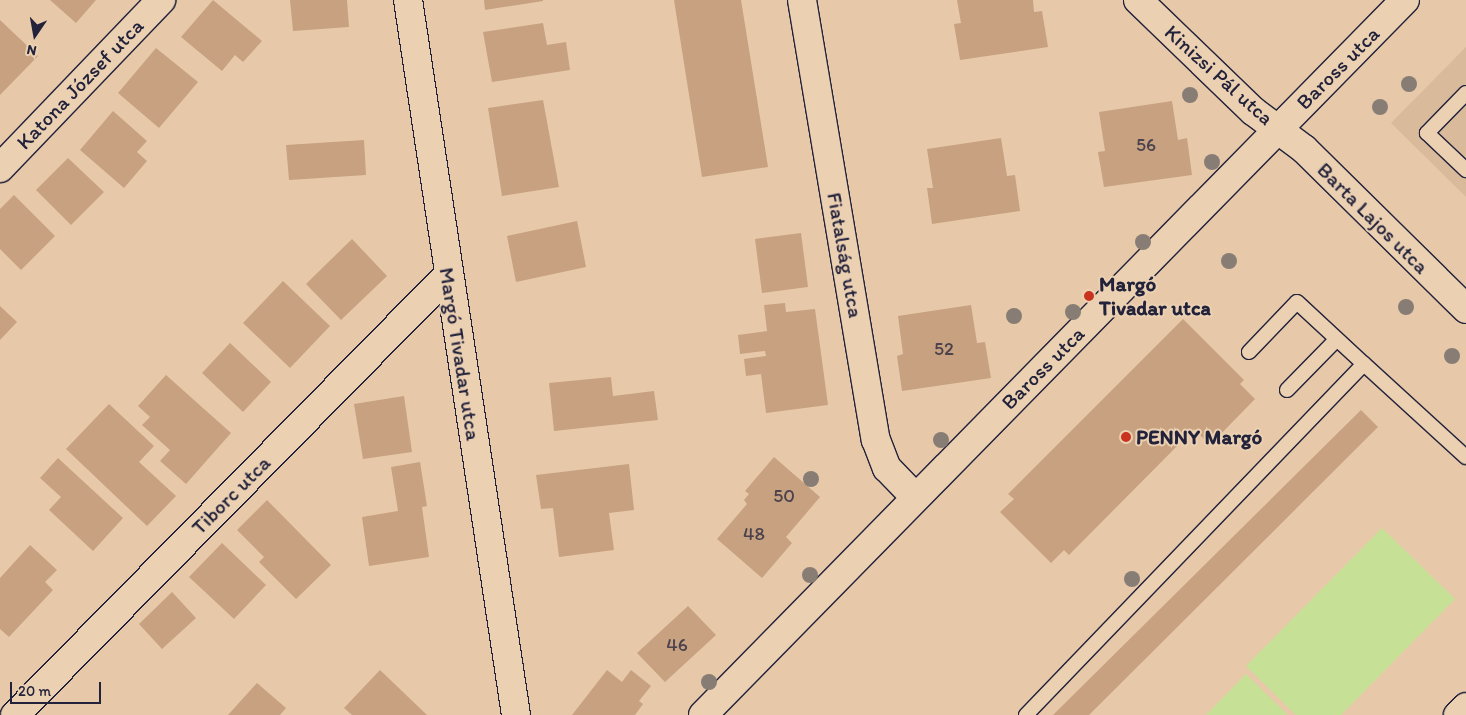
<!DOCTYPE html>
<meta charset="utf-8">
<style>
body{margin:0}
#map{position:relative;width:1466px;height:715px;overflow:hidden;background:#e7c9a9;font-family:Itim,sans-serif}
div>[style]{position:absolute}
.built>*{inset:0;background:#d9ba9b}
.green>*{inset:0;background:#c6e096}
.building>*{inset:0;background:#c7a180}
.roads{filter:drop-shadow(1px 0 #22223b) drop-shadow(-1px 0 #22223b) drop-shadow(0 1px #22223b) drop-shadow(0 -1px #22223b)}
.lane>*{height:14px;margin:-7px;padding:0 7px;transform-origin:7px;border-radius:7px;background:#ebd0b2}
.street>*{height:28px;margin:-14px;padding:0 14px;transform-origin:14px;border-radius:14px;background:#ebd0b2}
.secondary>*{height:28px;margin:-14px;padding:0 14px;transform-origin:14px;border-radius:14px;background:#ebd0b2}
.trees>*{width:16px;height:16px;margin:-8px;border-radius:50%;background:#887d74}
.dots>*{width:14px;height:14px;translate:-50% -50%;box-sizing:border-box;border:2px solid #ebd0b2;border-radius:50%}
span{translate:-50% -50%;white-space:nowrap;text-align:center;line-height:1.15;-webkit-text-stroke:4px #ebd0b2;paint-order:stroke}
.number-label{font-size:19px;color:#4b424c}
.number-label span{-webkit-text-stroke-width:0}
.street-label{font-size:21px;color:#22223b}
.poi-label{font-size:21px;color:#22223b;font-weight:700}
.left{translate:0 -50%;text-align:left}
.north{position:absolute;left:10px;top:10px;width:50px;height:50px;-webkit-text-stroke:4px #ebd0b2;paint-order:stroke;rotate:192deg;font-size:14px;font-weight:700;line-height:20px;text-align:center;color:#22223b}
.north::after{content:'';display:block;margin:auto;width:18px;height:22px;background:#22223b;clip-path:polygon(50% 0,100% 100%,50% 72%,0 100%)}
.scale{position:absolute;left:10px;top:682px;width:91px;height:22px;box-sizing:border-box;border:2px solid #22223b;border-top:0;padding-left:6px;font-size:15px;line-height:18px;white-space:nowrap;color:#22223b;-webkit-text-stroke:4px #ebd0b2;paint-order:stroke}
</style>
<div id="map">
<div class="built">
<i style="clip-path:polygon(1466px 47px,1466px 197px,1391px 123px)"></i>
</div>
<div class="green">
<i style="clip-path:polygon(1382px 528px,1455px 599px,1341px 715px,1296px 715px,1246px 666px)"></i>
<i style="clip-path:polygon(1246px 674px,1288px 715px,1206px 715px)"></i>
</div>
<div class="building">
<i style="clip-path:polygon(50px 0,96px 0,76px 23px)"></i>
<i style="clip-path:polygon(213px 0,262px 41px,243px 62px,235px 55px,222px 71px,181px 37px)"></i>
<i style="clip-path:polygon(290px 0,347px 0,349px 27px,293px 31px)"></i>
<i style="clip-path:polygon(484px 0,543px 0,543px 1px,485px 10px)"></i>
<i style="clip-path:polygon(674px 0,741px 0,768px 167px,702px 177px)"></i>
<i style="clip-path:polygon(957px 0,1033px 0,1034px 12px,1042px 11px,1048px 47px,960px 60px,954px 24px,961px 23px)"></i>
<i style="clip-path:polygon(0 20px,38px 56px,0 95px)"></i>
<i style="clip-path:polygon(543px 23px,547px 45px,566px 42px,570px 70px,492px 82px,483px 32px)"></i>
<i style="clip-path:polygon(156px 48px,198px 82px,159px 128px,118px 93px)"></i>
<i style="clip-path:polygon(543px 100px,559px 187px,502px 196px,488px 108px)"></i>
<i style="clip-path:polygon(1172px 101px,1178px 140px,1187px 138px,1192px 175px,1104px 187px,1098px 152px,1105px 151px,1099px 112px)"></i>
<i style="clip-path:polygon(113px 111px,147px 141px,137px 152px,147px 161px,124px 188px,80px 150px)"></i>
<i style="clip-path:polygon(1001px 138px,1007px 176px,1015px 175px,1020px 211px,932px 224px,927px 188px,933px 188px,927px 149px)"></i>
<i style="clip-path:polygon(364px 140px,366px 175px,289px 180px,286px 145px)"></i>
<i style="clip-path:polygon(68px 158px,104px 192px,71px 225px,36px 190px)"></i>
<i style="clip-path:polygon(14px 195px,55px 236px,21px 270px,0 249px,0 209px)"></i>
<i style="clip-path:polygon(577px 221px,586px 267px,516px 282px,507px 236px)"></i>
<i style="clip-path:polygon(801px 233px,808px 287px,762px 293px,755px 239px)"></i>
<i style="clip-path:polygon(352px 239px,387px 276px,341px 320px,306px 284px)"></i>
<i style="clip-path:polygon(283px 281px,330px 326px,290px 368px,243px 323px)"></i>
<i style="clip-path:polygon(785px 303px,786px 312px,815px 309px,828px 405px,766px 413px,761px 374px,746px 376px,744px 359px,766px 356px,765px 351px,740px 354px,738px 335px,767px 331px,764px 305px)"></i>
<i style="clip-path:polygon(971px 305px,977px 343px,985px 342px,991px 378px,902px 391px,897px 356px,903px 354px,898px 316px)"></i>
<i style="clip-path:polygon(0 306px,17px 322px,0 340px)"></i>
<i style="clip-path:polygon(1183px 319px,1244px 380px,1240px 384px,1255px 399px,1210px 445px,1194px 429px,1069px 555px,1064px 550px,1051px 563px,1000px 512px,1014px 499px,1008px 494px)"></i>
<i style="clip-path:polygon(230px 343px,271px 382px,243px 412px,202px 373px)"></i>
<i style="clip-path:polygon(166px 375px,231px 433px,186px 484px,160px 461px,170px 450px,142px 425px,150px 417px,138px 406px)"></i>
<i style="clip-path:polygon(611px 377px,613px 396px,654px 391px,658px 420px,554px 431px,549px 383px)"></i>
<i style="clip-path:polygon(404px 396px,412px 452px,363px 459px,354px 404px)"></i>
<i style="clip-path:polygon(109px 404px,154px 446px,139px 462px,176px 496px,147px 526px,66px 449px)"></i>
<i style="clip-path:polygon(1361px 410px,1378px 427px,1089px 715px,1053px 715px)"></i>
<i style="clip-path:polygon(774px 457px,820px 497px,786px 537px,792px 543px,762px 578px,717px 539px,747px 504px,744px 500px,749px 494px,745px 491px)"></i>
<i style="clip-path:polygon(58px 458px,123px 518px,93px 551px,49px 510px,61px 497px,40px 478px)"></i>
<i style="clip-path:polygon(420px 462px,427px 506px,422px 507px,429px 557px,369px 566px,362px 517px,398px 511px,391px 467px)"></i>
<i style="clip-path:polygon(629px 464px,634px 510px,609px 513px,614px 550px,559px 557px,553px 508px,541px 509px,536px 475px)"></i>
<i style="clip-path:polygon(267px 500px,331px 565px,296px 599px,259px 562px,264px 557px,237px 530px)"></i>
<i style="clip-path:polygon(222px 543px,266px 585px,234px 619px,189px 577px)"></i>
<i style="clip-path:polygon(30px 545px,57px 570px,45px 582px,53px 590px,9px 637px,0 629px,0 578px)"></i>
<i style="clip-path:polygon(172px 592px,196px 618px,162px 649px,139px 624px)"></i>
<i style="clip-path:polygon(688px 606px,716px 635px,665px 682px,637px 653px)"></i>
<i style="clip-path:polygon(380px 670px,427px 715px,352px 715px,344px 708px)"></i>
<i style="clip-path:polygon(607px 670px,622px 682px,631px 670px,651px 686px,639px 701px,643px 704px,635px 715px,572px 715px)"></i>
<i style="clip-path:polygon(257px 683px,286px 708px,280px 715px,228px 715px)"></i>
</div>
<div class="roads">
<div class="lane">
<i style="left:1466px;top:93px;width:56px;rotate:134.3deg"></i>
<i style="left:1427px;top:133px;width:54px;rotate:43.5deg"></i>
<i style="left:1249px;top:352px;width:69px;rotate:-46.2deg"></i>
<i style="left:1297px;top:302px;width:91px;rotate:42.8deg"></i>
<i style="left:1287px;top:390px;width:71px;rotate:-45.6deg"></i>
<i style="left:1026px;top:715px;width:487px;rotate:-46.1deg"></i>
<i style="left:1364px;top:364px;width:138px;rotate:42.4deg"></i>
</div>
<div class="street">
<i style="left:802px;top:0;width:446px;rotate:80.5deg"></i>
<i style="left:876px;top:440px;width:30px;rotate:69deg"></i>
<i style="left:887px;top:468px;width:40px;rotate:46deg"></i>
<i style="left:0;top:168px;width:233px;rotate:-46.2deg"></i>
<i style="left:15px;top:715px;width:617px;rotate:-45.46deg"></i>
<i style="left:703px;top:715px;width:1002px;rotate:-45.53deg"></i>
<i style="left:1458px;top:715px;width:11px;rotate:-45deg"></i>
</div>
<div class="secondary">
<i style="left:408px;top:0;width:723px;rotate:81.41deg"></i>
<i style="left:1138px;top:0;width:160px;rotate:44deg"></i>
<i style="left:1253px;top:111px;width:64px;rotate:36.7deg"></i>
<i style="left:1304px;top:149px;width:228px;rotate:44.6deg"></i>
</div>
</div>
<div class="trees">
<i style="left:1409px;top:84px"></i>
<i style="left:1190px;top:95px"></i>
<i style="left:1380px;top:107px"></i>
<i style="left:1212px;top:162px"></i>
<i style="left:1143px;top:242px"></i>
<i style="left:1229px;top:261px"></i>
<i style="left:1406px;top:307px"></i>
<i style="left:1073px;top:312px"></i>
<i style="left:1014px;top:316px"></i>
<i style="left:1452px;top:356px"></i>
<i style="left:941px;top:440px"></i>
<i style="left:811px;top:479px"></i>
<i style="left:810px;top:575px"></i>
<i style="left:1132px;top:579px"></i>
<i style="left:709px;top:682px"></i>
</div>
<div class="dots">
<i style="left:1089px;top:296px;background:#c8321e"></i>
<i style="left:1126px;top:437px;background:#c8321e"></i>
</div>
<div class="number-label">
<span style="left:1146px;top:145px">56</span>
<span style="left:944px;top:349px">52</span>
<span style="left:784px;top:496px">50</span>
<span style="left:754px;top:534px">48</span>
<span style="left:677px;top:645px">46</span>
</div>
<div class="street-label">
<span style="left:1338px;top:68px;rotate:-45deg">Baross utca</span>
<span style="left:1219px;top:75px;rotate:42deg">Kinizsi Pál utca</span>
<span style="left:80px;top:84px;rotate:-46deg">Katona József utca</span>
<span style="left:1373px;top:218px;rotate:45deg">Barta Lajos utca</span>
<span style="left:845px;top:255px;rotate:80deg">Fiatalság utca</span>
<span style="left:460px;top:354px;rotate:81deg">Margó Tivadar utca</span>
<span style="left:1043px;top:368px;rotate:-45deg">Baross utca</span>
<span style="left:231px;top:495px;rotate:-45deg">Tiborc utca</span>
</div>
<div class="poi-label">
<span class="left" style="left:1099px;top:296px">Margó<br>Tivadar utca</span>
<span class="left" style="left:1136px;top:437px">PENNY Margó</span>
</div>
<div class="north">N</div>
<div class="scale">20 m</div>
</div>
